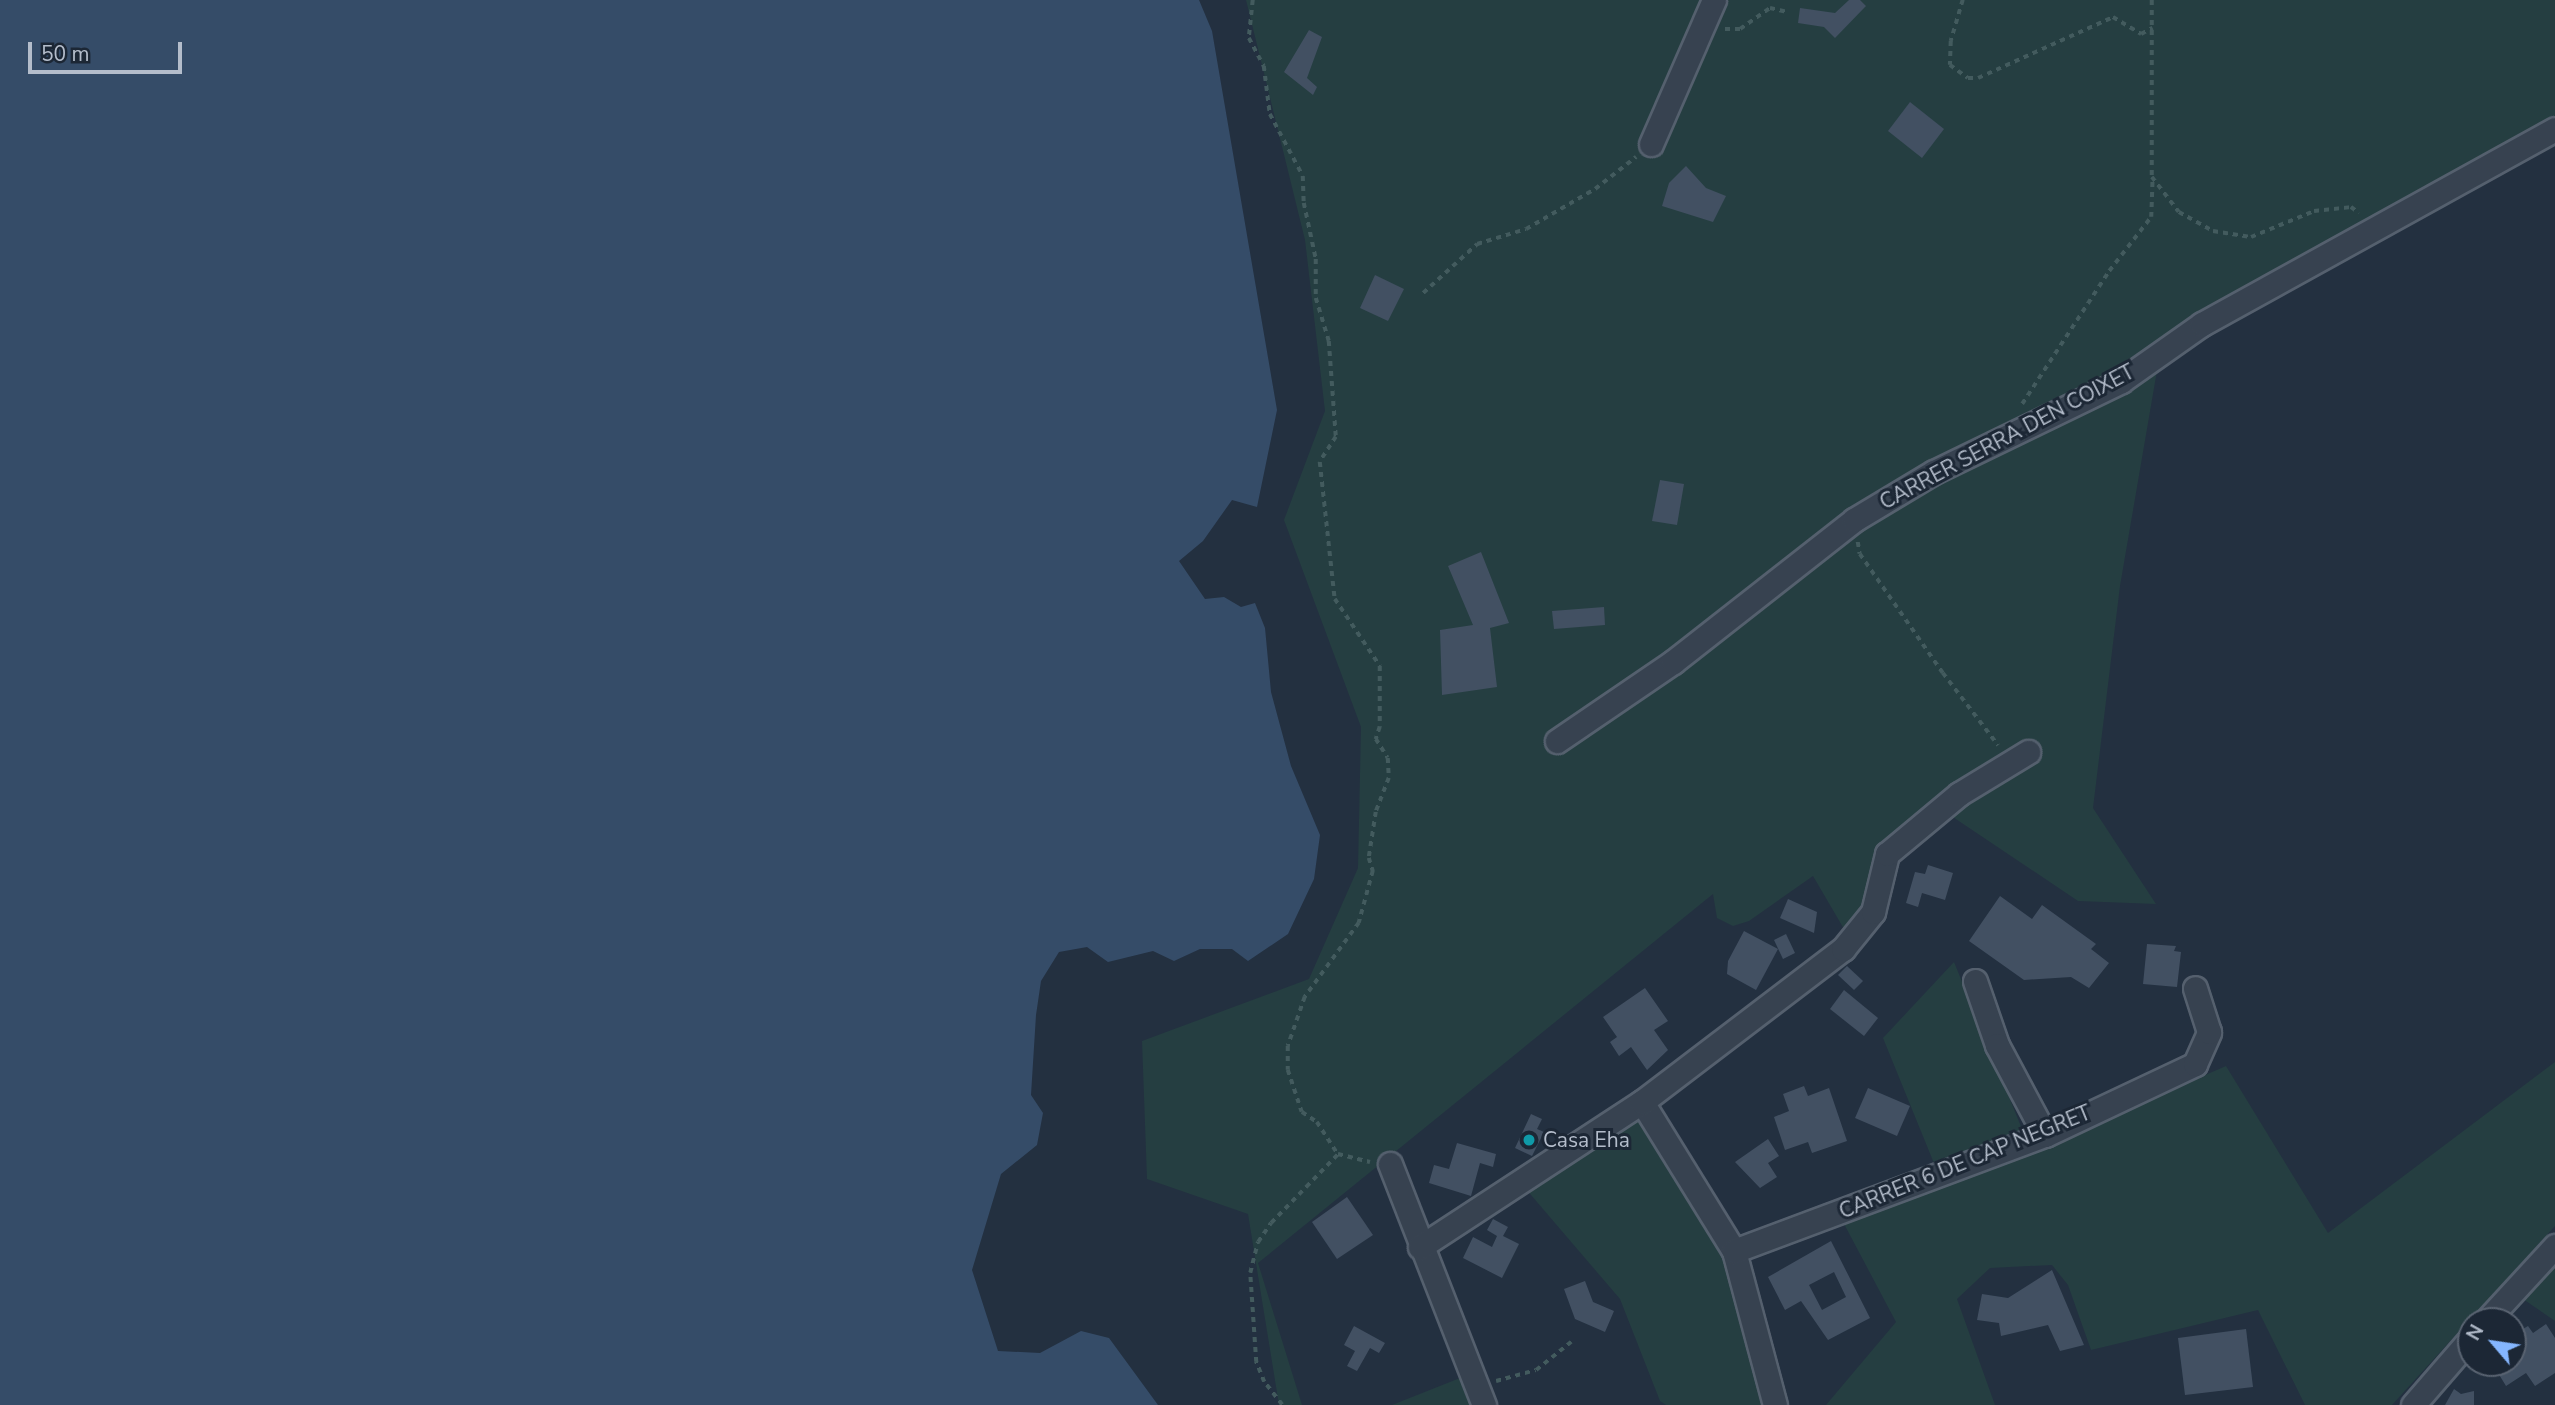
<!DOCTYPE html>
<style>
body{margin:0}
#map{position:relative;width:2555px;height:1405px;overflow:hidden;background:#233040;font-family:"Nunito Sans",sans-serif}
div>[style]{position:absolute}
.green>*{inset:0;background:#253e41}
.water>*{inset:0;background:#354c68}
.building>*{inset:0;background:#425062}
.path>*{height:3.5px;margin-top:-1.75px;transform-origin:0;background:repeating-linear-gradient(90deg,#435b5e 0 5px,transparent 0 10px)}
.roads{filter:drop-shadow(2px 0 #55606e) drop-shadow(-2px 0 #55606e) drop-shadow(0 2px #55606e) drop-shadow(0 -2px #55606e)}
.street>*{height:23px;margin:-11.5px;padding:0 11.5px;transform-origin:11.5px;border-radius:11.5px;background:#374250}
.dots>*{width:19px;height:19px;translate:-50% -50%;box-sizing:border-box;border:4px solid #1c2735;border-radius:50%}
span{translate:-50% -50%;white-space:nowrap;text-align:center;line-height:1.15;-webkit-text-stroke:6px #1c2735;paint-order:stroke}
.street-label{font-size:21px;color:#b4bdcb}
.poi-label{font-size:21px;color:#b4bdcb}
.left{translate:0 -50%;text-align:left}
.north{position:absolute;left:2457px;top:1307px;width:70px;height:70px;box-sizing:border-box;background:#1c2735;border:2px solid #596371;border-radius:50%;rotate:299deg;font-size:19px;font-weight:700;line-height:28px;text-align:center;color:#b4bdcb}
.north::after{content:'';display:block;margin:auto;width:24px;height:32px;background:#85b6fe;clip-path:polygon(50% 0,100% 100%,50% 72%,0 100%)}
.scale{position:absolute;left:28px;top:42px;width:154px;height:32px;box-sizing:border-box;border:4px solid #b4bdcb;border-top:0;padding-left:9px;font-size:21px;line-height:24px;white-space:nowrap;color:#b4bdcb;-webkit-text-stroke:5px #1c2735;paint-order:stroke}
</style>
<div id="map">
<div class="green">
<i style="clip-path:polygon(1246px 0,2555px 0,2555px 126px,2159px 359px,2120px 586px,2093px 808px,2156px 904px,2078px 901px,1932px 803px,1882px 843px,1862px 905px,1844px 929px,1813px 876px,1749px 921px,1733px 926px,1717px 918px,1713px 894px,1258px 1263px,1302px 1405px,1279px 1405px,1248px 1214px,1147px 1179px,1142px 1041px,1309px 979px,1358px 868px,1361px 727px,1284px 520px,1325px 411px,1305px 240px)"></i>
<i style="clip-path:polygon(1954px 962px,2031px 1151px,2226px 1066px,2328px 1233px,2555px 1062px,2555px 1226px,2392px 1405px,2305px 1405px,2258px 1310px,2091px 1350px,2068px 1285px,2052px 1265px,1990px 1268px,1957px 1299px,1995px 1405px,1826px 1405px,1896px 1322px,1843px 1222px,1942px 1183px,1883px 1038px)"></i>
<i style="clip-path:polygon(1636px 1112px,1720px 1245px,1764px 1405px,1666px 1405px,1660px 1401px,1620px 1299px,1525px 1188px)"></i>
<i style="clip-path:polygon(2555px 1258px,2555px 1321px,2520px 1297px)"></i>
<i style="clip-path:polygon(1460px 1378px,1472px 1405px,1392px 1405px)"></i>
</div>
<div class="water">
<i style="clip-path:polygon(0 0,1199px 0,1212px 31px,1277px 410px,1257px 507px,1232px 500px,1203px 541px,1179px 561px,1205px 599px,1224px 597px,1241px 607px,1255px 603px,1265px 628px,1271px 692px,1291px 766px,1320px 835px,1314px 879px,1288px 934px,1248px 961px,1232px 949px,1200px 949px,1174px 961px,1153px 951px,1108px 962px,1087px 947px,1059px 952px,1041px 981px,1036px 1015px,1031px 1095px,1043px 1113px,1037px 1145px,1001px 1174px,972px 1270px,998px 1351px,1040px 1353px,1081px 1331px,1109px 1338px,1158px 1405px,0 1405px)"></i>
</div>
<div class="building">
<i style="clip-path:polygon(1849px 0,1860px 0,1866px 6px,1835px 38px,1824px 27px,1798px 23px,1800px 8px,1835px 13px)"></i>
<i style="clip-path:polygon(1309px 30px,1322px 37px,1307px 78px,1317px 87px,1313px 95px,1284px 72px)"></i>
<i style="clip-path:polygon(1910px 102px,1944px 129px,1922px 158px,1888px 131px)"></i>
<i style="clip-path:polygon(1686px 166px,1706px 188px,1726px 196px,1713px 222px,1662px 206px,1669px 183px)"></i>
<i style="clip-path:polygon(1375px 275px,1404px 289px,1388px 321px,1360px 308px)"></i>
<i style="clip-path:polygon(1660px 480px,1684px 484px,1677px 525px,1652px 521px)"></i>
<i style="clip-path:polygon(1481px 552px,1509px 623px,1490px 628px,1497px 687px,1442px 695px,1440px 630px,1473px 625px,1448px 566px)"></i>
<i style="clip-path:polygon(1604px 607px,1605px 625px,1554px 629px,1552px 611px)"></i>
<i style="clip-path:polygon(1928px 865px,1953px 873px,1945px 900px,1922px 893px,1918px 907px,1906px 903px,1915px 872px,1925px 874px)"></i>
<i style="clip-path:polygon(2000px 896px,2032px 919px,2042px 905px,2096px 944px,2091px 949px,2109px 963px,2089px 988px,2071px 977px,2024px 980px,1969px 941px)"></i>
<i style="clip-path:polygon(1788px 899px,1817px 912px,1814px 933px,1780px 918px)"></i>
<i style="clip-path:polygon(1744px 931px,1778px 949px,1756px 990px,1727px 974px,1728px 961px)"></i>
<i style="clip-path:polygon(1786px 934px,1795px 953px,1783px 959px,1774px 940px)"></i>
<i style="clip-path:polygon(2147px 944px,2176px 946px,2174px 951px,2181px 952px,2177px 987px,2143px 984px)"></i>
<i style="clip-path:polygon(1847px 966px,1863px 981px,1854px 990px,1838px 975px)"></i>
<i style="clip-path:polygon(1645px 988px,1668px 1021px,1654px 1030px,1668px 1050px,1647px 1070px,1631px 1047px,1619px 1056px,1610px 1042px,1617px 1037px,1603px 1017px)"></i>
<i style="clip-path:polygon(1844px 990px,1878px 1018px,1864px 1036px,1830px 1009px)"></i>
<i style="clip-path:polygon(1804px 1086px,1808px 1096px,1829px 1088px,1847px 1141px,1812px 1153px,1808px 1142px,1785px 1150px,1774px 1117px,1789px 1111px,1783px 1094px)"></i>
<i style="clip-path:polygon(1868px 1088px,1910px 1106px,1897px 1136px,1855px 1118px)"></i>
<i style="clip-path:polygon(1531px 1114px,1542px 1119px,1537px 1129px,1544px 1132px,1532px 1156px,1515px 1148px)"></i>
<i style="clip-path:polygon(1768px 1139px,1779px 1156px,1768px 1163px,1777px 1177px,1760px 1188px,1735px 1162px)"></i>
<i style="clip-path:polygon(1457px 1143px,1496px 1154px,1493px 1167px,1480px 1163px,1471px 1196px,1429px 1183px,1434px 1165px,1449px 1169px)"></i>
<i style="clip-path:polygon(1347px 1197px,1373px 1235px,1337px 1259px,1312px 1222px)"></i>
<i style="clip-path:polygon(1493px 1219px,1508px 1227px,1503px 1236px,1519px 1244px,1502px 1278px,1463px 1258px,1473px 1237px,1492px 1247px,1497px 1236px,1487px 1230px)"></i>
<i style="clip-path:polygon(evenodd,1831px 1241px,1870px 1318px,1828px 1340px,1801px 1301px,1785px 1310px,1768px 1277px,1831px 1241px,1834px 1272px,1846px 1297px,1822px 1310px,1809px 1285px,1834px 1272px)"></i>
<i style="clip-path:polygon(2052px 1270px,2084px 1345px,2060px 1351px,2048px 1325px,2001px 1336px,1999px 1323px,1977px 1320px,1982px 1294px,2008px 1298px)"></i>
<i style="clip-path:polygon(1585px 1281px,1593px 1302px,1614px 1311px,1605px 1332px,1575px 1319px,1564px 1289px)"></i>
<i style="clip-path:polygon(2546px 1324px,2555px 1338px,2555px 1373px,2535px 1386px,2526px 1373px,2506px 1386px,2492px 1363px,2513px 1363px,2513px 1349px,2518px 1346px,2513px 1335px,2528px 1326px,2533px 1333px)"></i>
<i style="clip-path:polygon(1354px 1326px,1385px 1343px,1379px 1353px,1370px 1348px,1357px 1371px,1347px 1366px,1355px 1351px,1344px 1345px)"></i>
<i style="clip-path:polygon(2246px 1329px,2253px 1387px,2185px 1395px,2178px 1338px)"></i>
<i style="clip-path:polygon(2454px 1389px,2461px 1394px,2474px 1391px,2474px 1405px,2445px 1405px)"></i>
</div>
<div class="path">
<i style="left:1253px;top:0;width:38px;rotate:96deg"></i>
<i style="left:1249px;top:38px;width:32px;rotate:62deg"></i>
<i style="left:1264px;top:66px;width:48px;rotate:82.9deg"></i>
<i style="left:1270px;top:114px;width:70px;rotate:62deg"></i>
<i style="left:1303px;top:176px;width:27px;rotate:88deg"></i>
<i style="left:1304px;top:203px;width:57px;rotate:77.9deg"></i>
<i style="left:1316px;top:259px;width:39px;rotate:90deg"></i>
<i style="left:1316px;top:298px;width:45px;rotate:73.2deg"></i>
<i style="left:1329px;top:341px;width:96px;rotate:85.8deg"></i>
<i style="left:1336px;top:437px;width:30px;rotate:123deg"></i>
<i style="left:1320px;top:462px;width:138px;rotate:83.8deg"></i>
<i style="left:1335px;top:599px;width:81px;rotate:56.1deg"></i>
<i style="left:1380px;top:666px;width:61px;rotate:90deg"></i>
<i style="left:1380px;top:727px;width:13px;rotate:108deg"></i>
<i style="left:1376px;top:739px;width:22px;rotate:58deg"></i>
<i style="left:1388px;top:758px;width:20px;rotate:87deg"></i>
<i style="left:1389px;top:778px;width:36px;rotate:111deg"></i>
<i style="left:1376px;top:812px;width:47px;rotate:98.7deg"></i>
<i style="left:1369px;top:858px;width:14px;rotate:73deg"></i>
<i style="left:1373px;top:871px;width:54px;rotate:105.1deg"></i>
<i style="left:1359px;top:923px;width:92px;rotate:126.1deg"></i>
<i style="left:1305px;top:997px;width:52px;rotate:109.1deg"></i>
<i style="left:1288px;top:1046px;width:24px;rotate:90deg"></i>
<i style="left:1288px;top:1070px;width:44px;rotate:71.6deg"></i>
<i style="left:1302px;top:1112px;width:18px;rotate:34deg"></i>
<i style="left:1317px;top:1122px;width:38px;rotate:57deg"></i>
<i style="left:1338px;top:1154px;width:33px;rotate:14deg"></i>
<i style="left:1963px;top:0;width:43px;rotate:106.3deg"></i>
<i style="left:1951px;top:41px;width:24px;rotate:92deg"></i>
<i style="left:1950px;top:65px;width:22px;rotate:36deg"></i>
<i style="left:1968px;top:78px;width:10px"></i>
<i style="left:1978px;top:78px;width:148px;rotate:-24.3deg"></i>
<i style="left:2113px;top:17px;width:33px;rotate:31deg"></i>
<i style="left:2141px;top:34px;width:13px;rotate:-29deg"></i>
<i style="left:2152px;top:0;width:177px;rotate:90deg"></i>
<i style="left:2152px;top:177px;width:44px;rotate:52.4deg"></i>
<i style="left:2179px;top:212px;width:39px;rotate:29deg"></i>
<i style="left:2213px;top:231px;width:38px;rotate:9deg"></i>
<i style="left:2251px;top:237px;width:68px;rotate:-22.4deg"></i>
<i style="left:2314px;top:211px;width:37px;rotate:-6deg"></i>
<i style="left:2351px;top:207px;width:10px;rotate:37deg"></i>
<i style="left:1725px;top:29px;width:15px"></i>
<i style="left:1740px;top:29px;width:37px;rotate:-35deg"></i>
<i style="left:1770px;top:8px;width:18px;rotate:13deg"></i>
<i style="left:1423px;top:293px;width:73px;rotate:-42.2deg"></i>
<i style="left:1477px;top:244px;width:51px;rotate:-17deg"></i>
<i style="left:1526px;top:229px;width:80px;rotate:-30.1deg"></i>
<i style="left:1595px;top:189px;width:52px;rotate:-38deg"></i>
<i style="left:2022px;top:404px;width:159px;rotate:-56.8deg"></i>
<i style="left:2109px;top:271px;width:68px;rotate:-52.1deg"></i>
<i style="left:2151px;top:217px;width:38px;rotate:-88deg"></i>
<i style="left:1858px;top:542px;width:12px;rotate:81deg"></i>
<i style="left:1860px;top:554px;width:145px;rotate:55.1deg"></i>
<i style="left:1943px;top:673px;width:91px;rotate:52.6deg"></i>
<i style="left:1496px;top:1381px;width:41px;rotate:-15.4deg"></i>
<i style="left:1536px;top:1370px;width:45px;rotate:-38.7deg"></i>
<i style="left:1282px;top:1405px;width:29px;rotate:-128deg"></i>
<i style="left:1264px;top:1382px;width:22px;rotate:-112deg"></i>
<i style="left:1256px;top:1362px;width:89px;rotate:-93.9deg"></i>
<i style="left:1250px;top:1273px;width:32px;rotate:-76deg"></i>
<i style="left:1258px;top:1242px;width:23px;rotate:-56deg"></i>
<i style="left:1271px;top:1223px;width:96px;rotate:-45.8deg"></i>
</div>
<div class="roads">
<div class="street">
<i style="left:1651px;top:144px;width:157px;rotate:-66.4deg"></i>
<i style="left:1557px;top:741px;width:140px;rotate:-34.3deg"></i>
<i style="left:1673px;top:662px;width:230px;rotate:-38.1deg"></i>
<i style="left:1854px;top:520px;width:93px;rotate:-31deg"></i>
<i style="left:1934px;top:472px;width:208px;rotate:-25.9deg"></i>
<i style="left:2121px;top:381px;width:99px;rotate:-35.1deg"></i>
<i style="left:2202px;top:324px;width:403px;rotate:-28.9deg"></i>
<i style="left:1975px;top:981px;width:68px;rotate:71deg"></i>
<i style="left:1997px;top:1045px;width:102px;rotate:61.9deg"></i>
<i style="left:1642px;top:1102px;width:175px;rotate:58.3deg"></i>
<i style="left:1734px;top:1251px;width:159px;rotate:75.1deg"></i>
<i style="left:1390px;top:1164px;width:259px;rotate:68.7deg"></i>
<i style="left:1420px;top:1247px;width:265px;rotate:-33.2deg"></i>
<i style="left:1642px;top:1102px;width:253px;rotate:-37.3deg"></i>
<i style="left:1843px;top:949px;width:48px;rotate:-51deg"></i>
<i style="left:1873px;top:912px;width:60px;rotate:-76.4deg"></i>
<i style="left:1887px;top:854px;width:94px;rotate:-39.8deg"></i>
<i style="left:1959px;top:794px;width:81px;rotate:-31.3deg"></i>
<i style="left:1734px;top:1251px;width:332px;rotate:-20.5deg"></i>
<i style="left:2045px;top:1135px;width:166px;rotate:-25.3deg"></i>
<i style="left:2195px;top:1064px;width:35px;rotate:-66deg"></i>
<i style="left:2209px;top:1032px;width:46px;rotate:-107.7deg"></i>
<i style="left:2486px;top:1321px;width:102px;rotate:-47.4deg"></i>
<i style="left:2413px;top:1405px;width:89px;rotate:-49.1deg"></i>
</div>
</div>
<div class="dots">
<i style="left:1529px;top:1140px;background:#0f9aa8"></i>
</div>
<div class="street-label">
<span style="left:2007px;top:437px;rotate:-28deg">CARRER SERRA DEN COIXET</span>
<span style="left:1965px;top:1162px;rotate:-22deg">CARRER 6 DE CAP NEGRET</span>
</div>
<div class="poi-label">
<span class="left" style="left:1543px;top:1140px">Casa Eha</span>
</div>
<div class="north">N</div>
<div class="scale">50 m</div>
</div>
